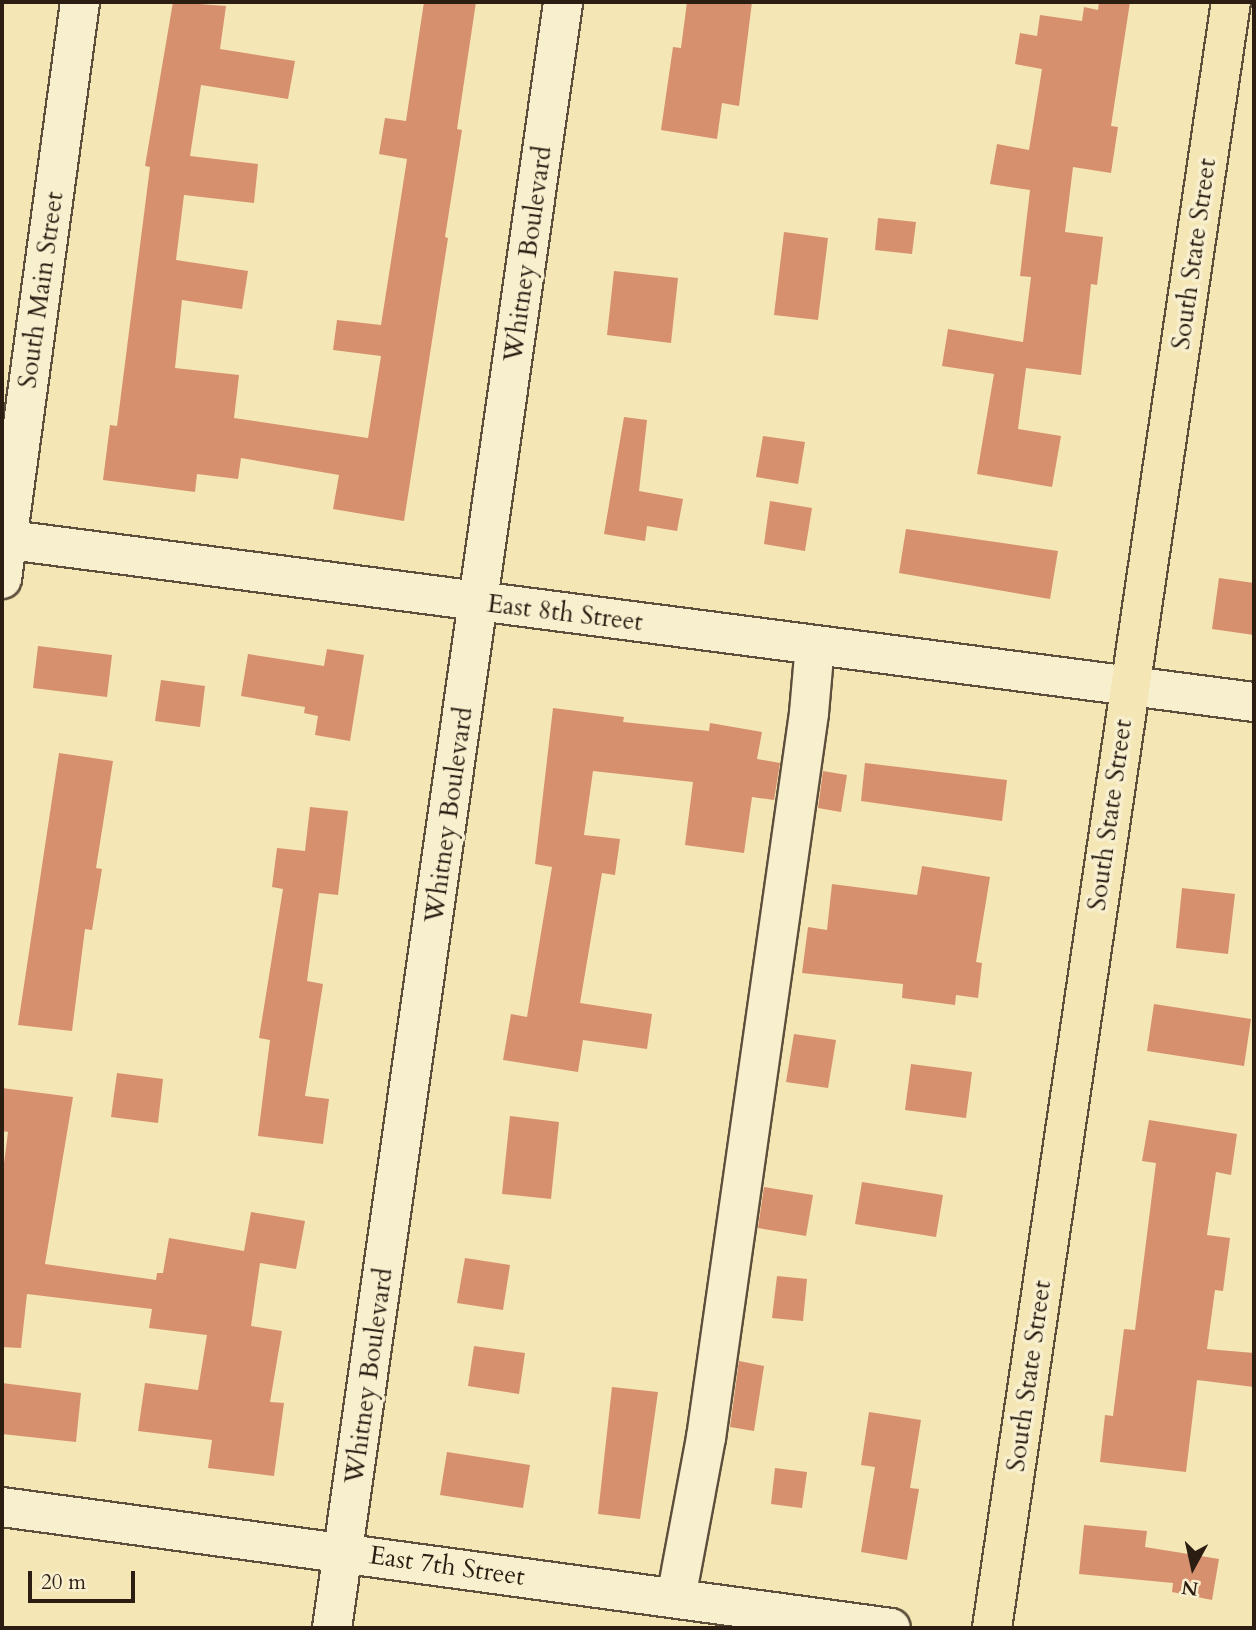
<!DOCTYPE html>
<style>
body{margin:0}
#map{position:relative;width:1256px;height:1630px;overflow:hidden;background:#f4e6b5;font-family:Cardo,serif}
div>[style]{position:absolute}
.building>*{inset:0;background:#d7906e}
.roads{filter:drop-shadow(2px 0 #5d4f3b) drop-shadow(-2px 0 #5d4f3b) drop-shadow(0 2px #5d4f3b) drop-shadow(0 -2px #5d4f3b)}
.minor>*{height:38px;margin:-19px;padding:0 19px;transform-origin:19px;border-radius:19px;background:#f8efcf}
.major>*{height:38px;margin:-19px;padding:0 19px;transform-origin:19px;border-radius:19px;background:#f4e6b5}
span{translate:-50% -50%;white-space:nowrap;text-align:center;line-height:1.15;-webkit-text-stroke:7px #f8efcf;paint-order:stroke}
.street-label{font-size:26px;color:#2b1d12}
.frame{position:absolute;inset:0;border:4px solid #2b1d12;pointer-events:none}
.north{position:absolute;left:1158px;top:1532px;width:70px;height:70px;-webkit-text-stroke:5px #f8efcf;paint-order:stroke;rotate:188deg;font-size:19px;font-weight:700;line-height:28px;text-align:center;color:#2b1d12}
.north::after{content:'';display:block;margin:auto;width:24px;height:32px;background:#2b1d12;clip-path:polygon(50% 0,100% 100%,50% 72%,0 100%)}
.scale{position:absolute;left:28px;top:1571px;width:107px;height:32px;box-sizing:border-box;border:4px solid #2b1d12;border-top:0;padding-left:9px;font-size:21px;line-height:24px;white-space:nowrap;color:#2b1d12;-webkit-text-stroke:5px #f8efcf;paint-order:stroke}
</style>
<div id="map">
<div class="building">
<i style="clip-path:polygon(173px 2px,226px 6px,220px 49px,295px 61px,288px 99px,201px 85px,190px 156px,258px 164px,254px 203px,184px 195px,176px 260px,248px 271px,242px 309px,182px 300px,175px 368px,239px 375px,234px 418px,368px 438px,381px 356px,333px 350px,337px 320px,381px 325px,407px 159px,379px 154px,385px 118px,406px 121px,424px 2px,476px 2px,457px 129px,462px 130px,445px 237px,448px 238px,404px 521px,333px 509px,339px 475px,241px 458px,238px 479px,197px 474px,195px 492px,103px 480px,110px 425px,117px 426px,150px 167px,145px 166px)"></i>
<i style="clip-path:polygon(687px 2px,752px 2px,739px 106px,722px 103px,717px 139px,661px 130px,673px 47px,681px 48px)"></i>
<i style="clip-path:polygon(1099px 2px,1130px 2px,1111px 126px,1118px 127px,1111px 173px,1073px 167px,1065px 232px,1103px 237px,1097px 285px,1091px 284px,1081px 375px,1026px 368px,1018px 429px,1061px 436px,1052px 487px,977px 474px,994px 374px,942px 366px,948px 329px,1023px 342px,1031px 277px,1020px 276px,1030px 190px,990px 184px,997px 144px,1029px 150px,1042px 69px,1015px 64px,1020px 33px,1037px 36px,1040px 15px,1082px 21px,1084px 7px,1098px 10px)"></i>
<i style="clip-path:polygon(878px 218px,916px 222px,912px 254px,875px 250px)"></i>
<i style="clip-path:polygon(784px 232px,828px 238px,818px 320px,774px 315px)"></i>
<i style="clip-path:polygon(614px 271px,678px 278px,671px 343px,607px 335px)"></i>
<i style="clip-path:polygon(624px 417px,647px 420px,639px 491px,683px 499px,677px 531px,647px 526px,645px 541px,604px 534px)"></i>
<i style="clip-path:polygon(763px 436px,805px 442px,798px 484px,756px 477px)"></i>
<i style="clip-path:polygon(770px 501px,812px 508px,805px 551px,764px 544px)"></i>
<i style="clip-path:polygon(906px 529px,1058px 551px,1050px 599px,899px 573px)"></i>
<i style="clip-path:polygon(1219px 578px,1254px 583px,1254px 635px,1212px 629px)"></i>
<i style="clip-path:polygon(38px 646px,112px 655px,107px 697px,33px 688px)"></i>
<i style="clip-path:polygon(327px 649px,364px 655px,350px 741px,315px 735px,318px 716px,304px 713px,305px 707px,241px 696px,248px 654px,324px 666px)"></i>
<i style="clip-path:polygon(161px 680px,205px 686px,200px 727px,155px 721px)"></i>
<i style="clip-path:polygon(553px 708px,624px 717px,623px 722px,709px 731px,710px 723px,762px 732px,757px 759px,780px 763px,774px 800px,752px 797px,744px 853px,685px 845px,693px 782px,593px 771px,584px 835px,620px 839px,615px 875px,602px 873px,580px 1003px,652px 1014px,647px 1049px,583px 1040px,578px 1072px,503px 1060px,511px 1014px,527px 1017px,552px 867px,535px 864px)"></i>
<i style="clip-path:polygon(59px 753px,113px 761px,96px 868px,102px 869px,92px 930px,85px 929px,72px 1031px,18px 1025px)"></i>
<i style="clip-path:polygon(865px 763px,1007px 780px,1002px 821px,861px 801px)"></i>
<i style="clip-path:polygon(823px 771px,847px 775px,841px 812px,818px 808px)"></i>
<i style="clip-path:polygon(310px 807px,348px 811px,338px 895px,319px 893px,307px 981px,323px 984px,305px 1096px,329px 1099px,323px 1144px,258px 1136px,270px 1040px,259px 1038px,283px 889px,272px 887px,277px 848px,305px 851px)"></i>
<i style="clip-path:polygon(922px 866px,990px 877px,976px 962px,982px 963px,978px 998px,956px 995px,955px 1005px,902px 998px,903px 984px,802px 973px,808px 927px,827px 930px,832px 884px,917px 895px)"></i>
<i style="clip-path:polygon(1182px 888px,1235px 894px,1228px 954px,1176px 948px)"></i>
<i style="clip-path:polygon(1154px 1004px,1251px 1019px,1244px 1066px,1147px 1051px)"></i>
<i style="clip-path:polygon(794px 1034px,836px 1040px,828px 1088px,786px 1082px)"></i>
<i style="clip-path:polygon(911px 1064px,972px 1072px,966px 1118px,905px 1110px)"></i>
<i style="clip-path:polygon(117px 1073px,163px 1079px,158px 1123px,111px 1117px)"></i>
<i style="clip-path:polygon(2px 1088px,73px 1097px,45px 1264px,156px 1280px,157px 1273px,163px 1273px,169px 1238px,244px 1251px,251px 1212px,305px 1221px,296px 1269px,260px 1263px,251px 1326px,282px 1331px,270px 1402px,284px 1403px,274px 1476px,208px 1468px,212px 1440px,138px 1431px,145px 1383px,198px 1390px,207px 1335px,149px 1328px,152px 1309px,27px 1294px,21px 1348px,2px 1347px,2px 1179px,8px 1132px,2px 1131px)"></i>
<i style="clip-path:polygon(510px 1116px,559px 1122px,551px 1199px,502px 1194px)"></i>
<i style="clip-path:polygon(1149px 1120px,1237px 1134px,1231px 1175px,1216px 1172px,1207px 1235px,1230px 1238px,1223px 1291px,1215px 1290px,1207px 1349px,1254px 1353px,1254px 1387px,1197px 1380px,1186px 1472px,1100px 1462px,1105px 1415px,1113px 1416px,1124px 1329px,1135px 1330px,1156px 1163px,1142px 1161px)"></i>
<i style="clip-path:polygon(862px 1182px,943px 1195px,936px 1237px,855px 1224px)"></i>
<i style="clip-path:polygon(764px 1187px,813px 1195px,806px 1236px,758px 1228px)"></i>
<i style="clip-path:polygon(465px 1258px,510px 1265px,503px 1310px,457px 1303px)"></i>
<i style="clip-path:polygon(777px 1276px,807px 1279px,803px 1321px,772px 1318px)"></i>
<i style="clip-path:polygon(474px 1346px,525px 1353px,519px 1394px,468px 1386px)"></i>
<i style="clip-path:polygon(739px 1361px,764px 1366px,754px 1431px,730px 1427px)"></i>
<i style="clip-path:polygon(2px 1383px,81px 1393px,76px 1442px,2px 1434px)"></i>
<i style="clip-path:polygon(612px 1387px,658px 1392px,640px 1519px,598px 1514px)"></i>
<i style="clip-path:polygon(869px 1412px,921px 1420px,910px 1488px,919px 1489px,907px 1560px,861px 1552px,875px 1467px,861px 1465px)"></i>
<i style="clip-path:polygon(447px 1452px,530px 1465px,523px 1508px,440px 1495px)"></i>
<i style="clip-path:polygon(775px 1468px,807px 1472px,802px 1508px,771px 1504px)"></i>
<i style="clip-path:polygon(1084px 1525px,1147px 1531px,1145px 1547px,1219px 1559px,1212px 1600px,1172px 1592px,1173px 1583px,1079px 1574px)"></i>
</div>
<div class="roads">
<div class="minor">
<i style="left:2px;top:539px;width:1263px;rotate:7.42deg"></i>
<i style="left:2px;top:579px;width:582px;rotate:-82.3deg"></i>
<i style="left:2px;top:1507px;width:897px;rotate:7.75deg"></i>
<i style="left:676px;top:1598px;width:163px;rotate:-79.4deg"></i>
<i style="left:706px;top:1438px;width:732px;rotate:-81.91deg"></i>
<i style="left:809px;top:713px;width:68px;rotate:-85deg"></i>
<i style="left:332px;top:1628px;width:1642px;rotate:-81.91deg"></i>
</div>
<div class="major">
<i style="left:992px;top:1628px;width:1643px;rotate:-81.64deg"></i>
</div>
</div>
<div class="street-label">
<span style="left:528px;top:254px;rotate:-82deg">Whitney Boulevard</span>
<span style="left:1194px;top:254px;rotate:-82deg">South State Street</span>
<span style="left:41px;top:290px;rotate:-82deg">South Main Street</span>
<span style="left:565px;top:613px;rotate:7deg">East 8th Street</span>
<span style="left:449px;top:815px;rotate:-82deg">Whitney Boulevard</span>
<span style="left:1110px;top:815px;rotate:-82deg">South State Street</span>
<span style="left:369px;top:1376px;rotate:-82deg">Whitney Boulevard</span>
<span style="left:1029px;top:1376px;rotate:-82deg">South State Street</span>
<span style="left:447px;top:1566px;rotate:8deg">East 7th Street</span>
</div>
<div class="frame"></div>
<div class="north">N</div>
<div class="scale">20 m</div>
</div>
